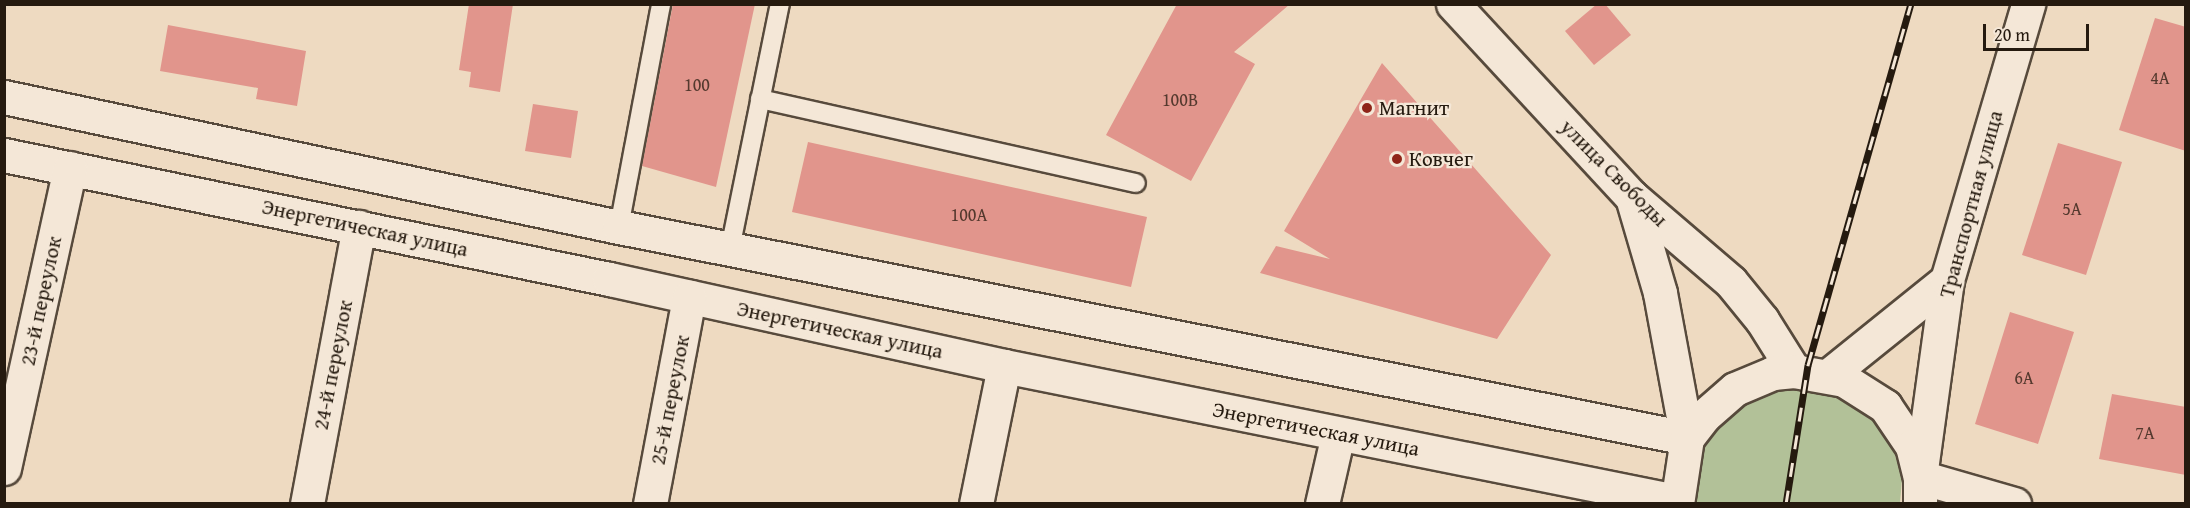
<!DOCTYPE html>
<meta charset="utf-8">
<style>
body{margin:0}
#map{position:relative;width:2190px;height:508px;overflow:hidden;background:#eedac1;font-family:"Gentium Book Plus",serif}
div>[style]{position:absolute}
.green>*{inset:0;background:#b2c198}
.building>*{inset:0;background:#e1958c}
.roads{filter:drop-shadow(2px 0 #574a3c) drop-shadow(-2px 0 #574a3c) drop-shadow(0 2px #574a3c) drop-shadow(0 -2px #574a3c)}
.service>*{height:18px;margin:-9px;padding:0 9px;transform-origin:9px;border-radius:9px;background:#f4e7d7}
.minor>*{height:33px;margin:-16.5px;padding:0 16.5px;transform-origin:16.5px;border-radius:16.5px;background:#f4e7d7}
.secondary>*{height:33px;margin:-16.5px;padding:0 16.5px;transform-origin:16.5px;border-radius:16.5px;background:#f4e7d7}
.rail>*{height:7px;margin-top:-3.5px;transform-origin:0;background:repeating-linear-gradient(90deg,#f4e7d7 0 14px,#251a0f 0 28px);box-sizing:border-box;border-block:2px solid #251a0f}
.dots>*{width:16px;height:16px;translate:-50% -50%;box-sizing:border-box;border:3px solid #f4e7d7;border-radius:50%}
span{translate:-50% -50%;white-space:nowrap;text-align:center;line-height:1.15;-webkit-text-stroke:4.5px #f4e7d7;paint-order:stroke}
.number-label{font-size:18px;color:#54392e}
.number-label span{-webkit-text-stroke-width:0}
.poi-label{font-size:21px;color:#251a0f}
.left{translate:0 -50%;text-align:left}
.street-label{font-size:21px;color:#251a0f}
.frame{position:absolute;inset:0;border:6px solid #251a0f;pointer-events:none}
.scale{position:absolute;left:1983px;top:24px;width:106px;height:27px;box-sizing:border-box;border:3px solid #251a0f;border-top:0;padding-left:8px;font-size:18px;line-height:21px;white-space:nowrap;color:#251a0f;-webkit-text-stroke:4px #f4e7d7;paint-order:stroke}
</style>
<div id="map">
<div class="green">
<i style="clip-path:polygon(1803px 386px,1839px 394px,1869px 414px,1892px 444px,1902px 479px,1900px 503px,1692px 503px,1695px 459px,1710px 430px,1733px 406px,1766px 390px)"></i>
</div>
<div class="building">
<i style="clip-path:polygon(469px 4px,513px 4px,500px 92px,469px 87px,471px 72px,459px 70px)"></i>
<i style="clip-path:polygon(673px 4px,755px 4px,716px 187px,642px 166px)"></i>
<i style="clip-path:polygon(1177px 4px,1290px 4px,1234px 52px,1255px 64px,1191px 181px,1106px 135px)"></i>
<i style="clip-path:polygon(1597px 4px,1605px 4px,1631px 35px,1594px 65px,1565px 31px)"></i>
<i style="clip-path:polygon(2155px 18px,2186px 27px,2186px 151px,2119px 130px)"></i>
<i style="clip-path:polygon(168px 25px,306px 51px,297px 106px,256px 99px,258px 88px,160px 71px)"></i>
<i style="clip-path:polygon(1382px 63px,1551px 255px,1497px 339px,1260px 273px,1276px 246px,1330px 259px,1284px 231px)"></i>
<i style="clip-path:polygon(533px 104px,578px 111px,571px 158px,525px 151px)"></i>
<i style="clip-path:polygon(808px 142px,1147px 217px,1131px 287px,792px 212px)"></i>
<i style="clip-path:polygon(2058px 143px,2122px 162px,2086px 275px,2022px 255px)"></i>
<i style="clip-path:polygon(2010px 312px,2074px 332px,2038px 444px,1975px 424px)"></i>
<i style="clip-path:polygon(2112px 394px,2186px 407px,2186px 475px,2099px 459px)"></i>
</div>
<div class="roads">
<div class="service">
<i style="left:760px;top:99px;width:385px;rotate:12.6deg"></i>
<i style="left:619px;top:227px;width:227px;rotate:-79.3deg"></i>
<i style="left:730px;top:249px;width:250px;rotate:-78.5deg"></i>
</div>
<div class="minor">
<i style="left:4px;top:97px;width:629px;rotate:11.94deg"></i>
<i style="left:619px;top:227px;width:1089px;rotate:11.18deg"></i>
<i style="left:4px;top:155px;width:618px;rotate:11.58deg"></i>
<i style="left:609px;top:279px;width:404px;rotate:12.4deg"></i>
<i style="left:1004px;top:366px;width:685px;rotate:11.36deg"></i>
<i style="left:4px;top:468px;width:307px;rotate:-77.6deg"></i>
<i style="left:1920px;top:477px;width:98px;rotate:16deg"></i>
<i style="left:307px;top:504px;width:282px;rotate:-79.4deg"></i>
<i style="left:650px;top:504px;width:211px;rotate:-79.3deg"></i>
<i style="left:976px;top:504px;width:141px;rotate:-78.5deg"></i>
<i style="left:1322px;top:504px;width:72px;rotate:-77.1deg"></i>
</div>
<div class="secondary">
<i style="left:1453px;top:4px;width:263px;rotate:47.2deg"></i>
<i style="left:1632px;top:197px;width:130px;rotate:40.6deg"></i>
<i style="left:1731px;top:282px;width:49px;rotate:50.8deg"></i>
<i style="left:1762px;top:320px;width:60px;rotate:57.9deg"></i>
<i style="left:1632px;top:197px;width:100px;rotate:73.7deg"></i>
<i style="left:1660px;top:293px;width:147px;rotate:79.5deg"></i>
<i style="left:1829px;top:375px;width:151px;rotate:-38.8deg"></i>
<i style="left:1920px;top:477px;width:199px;rotate:-82.2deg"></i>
<i style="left:1947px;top:280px;width:288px;rotate:-73.6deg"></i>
<i style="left:1677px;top:504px;width:67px;rotate:-81.4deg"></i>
<i style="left:1687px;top:438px;width:28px;rotate:-52deg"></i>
<i style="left:1704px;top:416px;width:41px;rotate:-41.1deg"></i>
<i style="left:1735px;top:389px;width:41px;rotate:-22.8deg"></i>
<i style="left:1773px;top:373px;width:21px;rotate:-5deg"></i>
<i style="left:1794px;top:371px;width:51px;rotate:10.2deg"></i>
<i style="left:1844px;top:380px;width:49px;rotate:32.4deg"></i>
<i style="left:1885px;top:406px;width:48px;rotate:56deg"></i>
<i style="left:1912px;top:446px;width:32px;rotate:76deg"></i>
<i style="left:1920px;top:477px;width:27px;rotate:90deg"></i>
</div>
</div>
<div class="rail">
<i style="left:1786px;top:504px;width:141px;rotate:-81deg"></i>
<i style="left:1808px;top:365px;width:375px;rotate:-74.1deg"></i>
</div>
<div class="dots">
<i style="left:1367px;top:108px;background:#8f2418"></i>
<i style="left:1397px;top:159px;background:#8f2418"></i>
</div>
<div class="number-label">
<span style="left:2160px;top:78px">4А</span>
<span style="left:697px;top:85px">100</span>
<span style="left:1180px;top:100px">100В</span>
<span style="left:2072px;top:209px">5А</span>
<span style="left:969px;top:215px">100А</span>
<span style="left:2024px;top:378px">6А</span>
<span style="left:2145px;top:433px">7А</span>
</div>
<div class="poi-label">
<span class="left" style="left:1379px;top:108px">Магнит</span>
<span class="left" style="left:1409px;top:159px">Ковчег</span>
</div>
<div class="street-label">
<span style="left:1614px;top:173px;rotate:45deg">улица Свободы</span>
<span style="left:1971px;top:204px;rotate:-75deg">Транспортная улица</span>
<span style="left:365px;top:228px;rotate:12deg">Энергетическая улица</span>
<span style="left:41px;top:301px;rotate:-78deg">23-й переулок</span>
<span style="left:840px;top:330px;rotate:12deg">Энергетическая улица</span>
<span style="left:333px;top:365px;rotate:-79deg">24-й переулок</span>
<span style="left:670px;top:400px;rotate:-79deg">25-й переулок</span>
<span style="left:1316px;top:429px;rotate:11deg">Энергетическая улица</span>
</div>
<div class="frame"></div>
<div class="scale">20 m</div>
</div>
